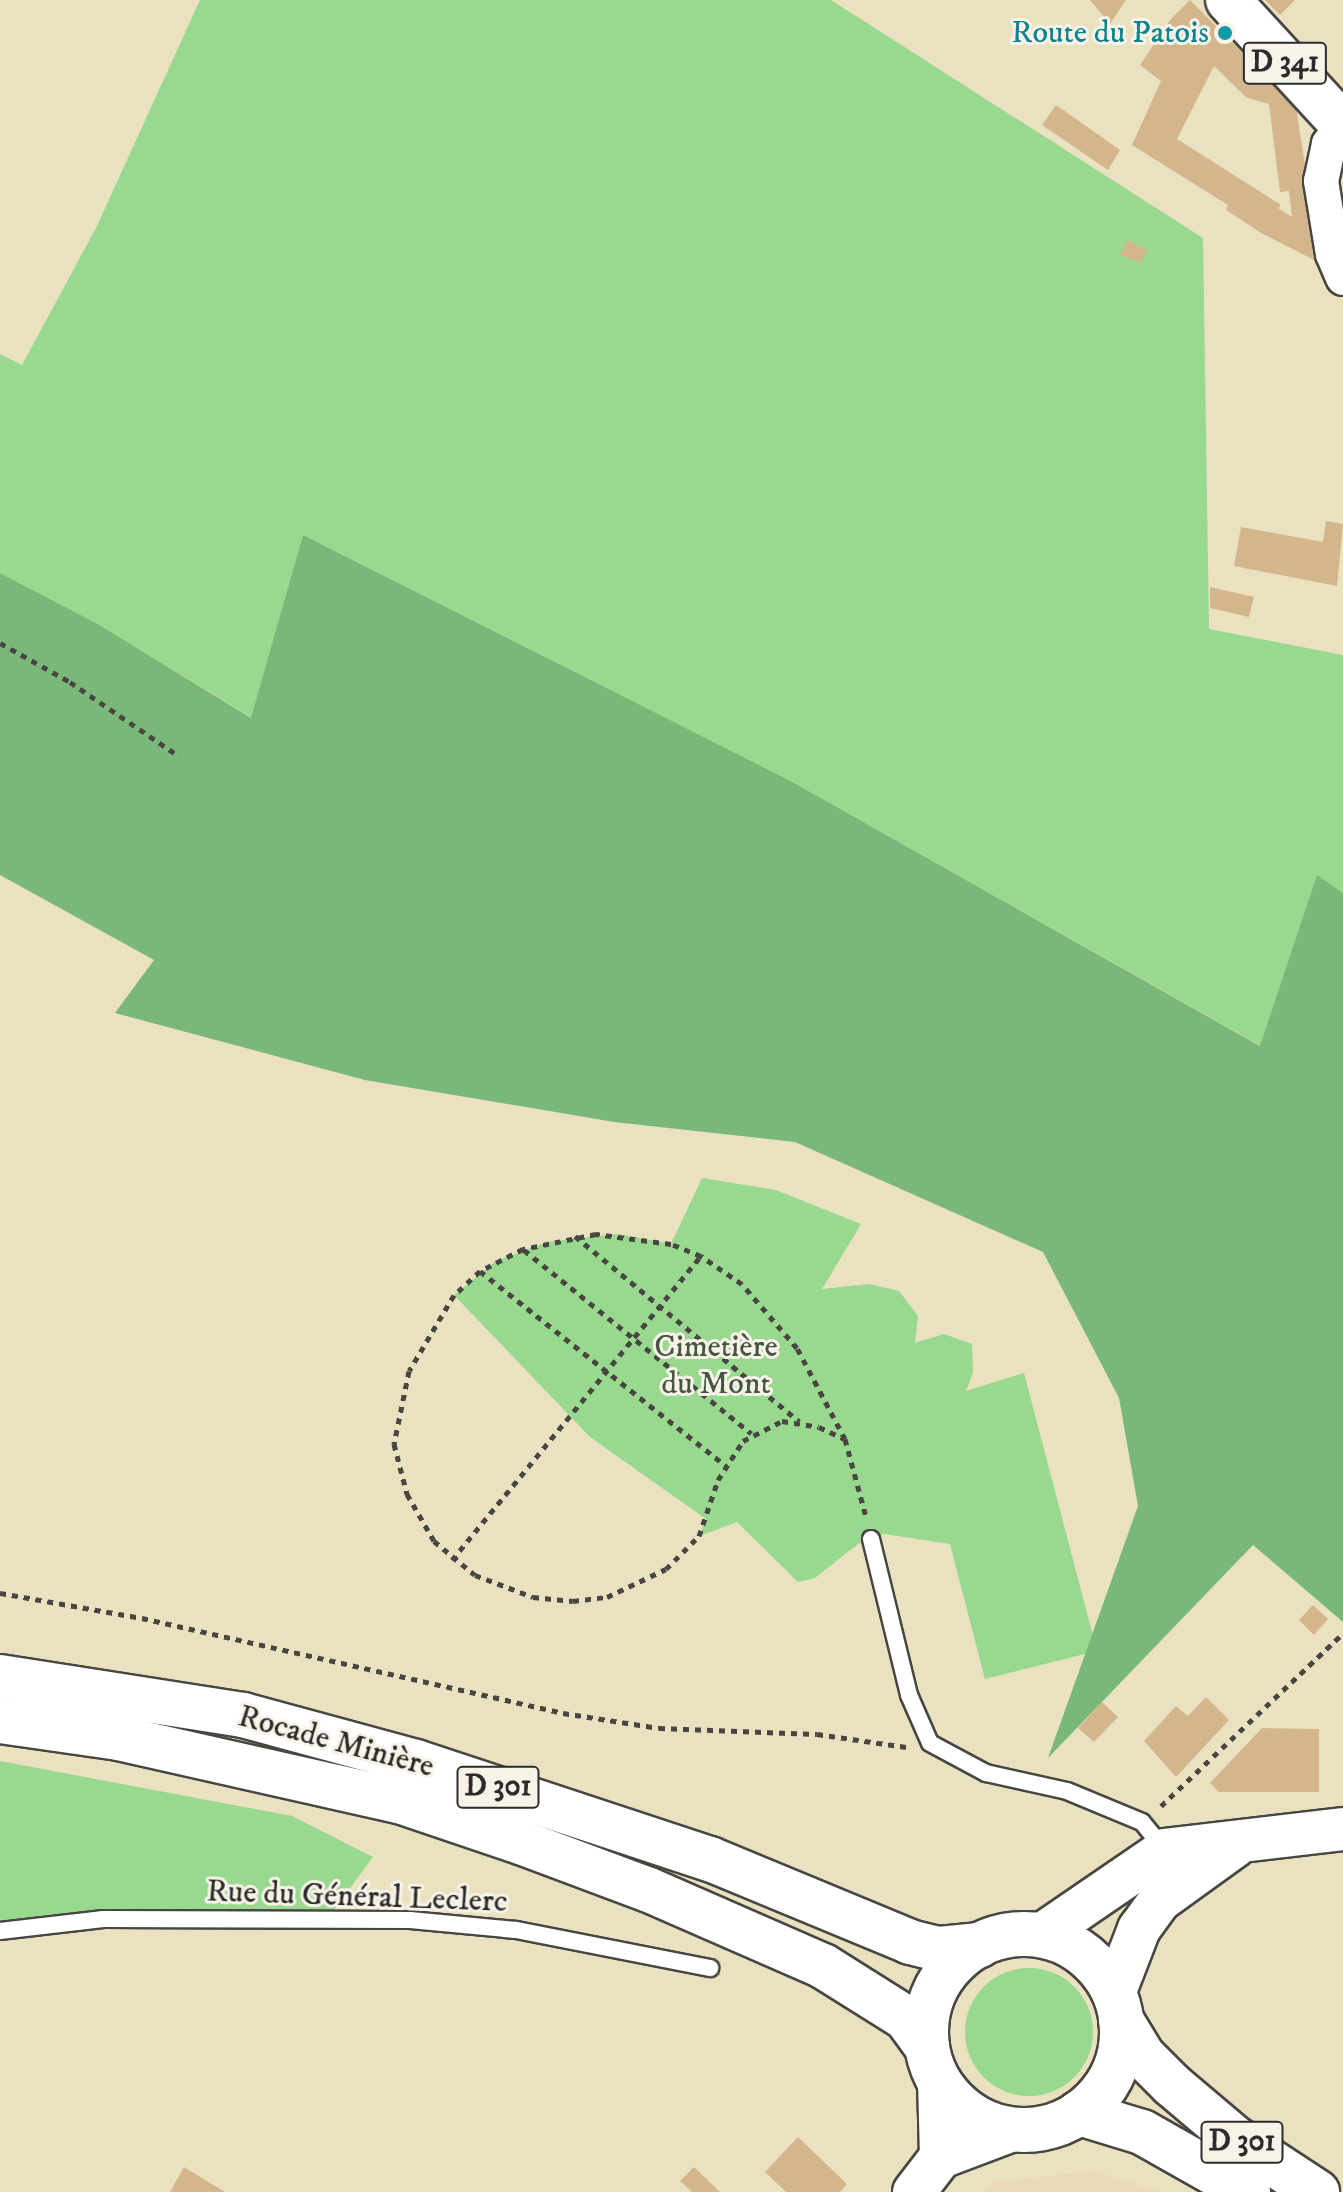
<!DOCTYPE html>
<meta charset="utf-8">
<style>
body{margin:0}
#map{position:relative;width:1343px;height:2192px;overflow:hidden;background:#eae1c0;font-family:"IM FELL DW Pica",serif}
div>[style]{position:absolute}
.built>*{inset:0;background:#ecd8ba}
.green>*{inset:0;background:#98d88f}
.round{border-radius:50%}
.forest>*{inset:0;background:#7ab87a}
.building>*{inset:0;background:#d4b68c}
.path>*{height:5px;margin-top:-2.5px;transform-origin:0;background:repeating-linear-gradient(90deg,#484641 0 6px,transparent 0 12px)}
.roads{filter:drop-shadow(2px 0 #484641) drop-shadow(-2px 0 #484641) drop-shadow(0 2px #484641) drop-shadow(0 -2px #484641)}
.service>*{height:16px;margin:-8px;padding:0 8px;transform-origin:8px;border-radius:8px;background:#fff}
.minor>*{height:34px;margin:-17px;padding:0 17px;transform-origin:17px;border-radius:17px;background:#fff}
.tertiary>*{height:42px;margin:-21px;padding:0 21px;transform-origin:21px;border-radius:21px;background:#fff}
.primary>*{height:44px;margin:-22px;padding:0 22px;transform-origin:22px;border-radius:22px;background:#fff}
.trunk>*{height:44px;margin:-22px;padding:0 22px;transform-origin:22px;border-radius:22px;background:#fff}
.trunk>.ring{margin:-22px;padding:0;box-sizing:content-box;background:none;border:44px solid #fff;border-radius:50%}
.dots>*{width:22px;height:22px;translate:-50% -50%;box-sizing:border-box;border:4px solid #f7f3e8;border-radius:50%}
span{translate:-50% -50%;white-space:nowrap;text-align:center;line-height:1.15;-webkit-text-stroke:6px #f7f3e8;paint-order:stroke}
.shield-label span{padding:2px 6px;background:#f7f3e8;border:2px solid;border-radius:6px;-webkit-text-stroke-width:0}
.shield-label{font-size:30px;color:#2b2b2b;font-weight:700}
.culture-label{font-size:32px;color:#0d838f}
.right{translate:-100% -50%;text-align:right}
.park-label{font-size:32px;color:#465644}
.street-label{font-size:32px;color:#2b2b2b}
</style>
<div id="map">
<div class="built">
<i style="clip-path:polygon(1095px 2171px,1161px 2192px,980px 2192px,995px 2182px)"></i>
</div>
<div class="green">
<i style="clip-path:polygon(200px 0,831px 0,1203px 238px,1209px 629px,1343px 655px,1343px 893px,1317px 876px,1261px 1046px,789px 780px,303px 535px,252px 718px,98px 624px,0 573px,0 354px,22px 365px,96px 228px)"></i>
<i style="clip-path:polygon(702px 1178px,776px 1190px,861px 1224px,822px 1289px,869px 1284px,899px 1291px,918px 1316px,915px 1343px,944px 1334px,972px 1344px,973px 1373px,966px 1391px,1024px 1373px,1097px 1651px,985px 1679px,950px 1544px,884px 1534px,858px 1544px,815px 1578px,798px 1582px,737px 1522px,699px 1536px,706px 1519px,590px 1437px,454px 1295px,496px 1261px,547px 1242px,618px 1234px,671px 1244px)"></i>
<i style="clip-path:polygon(0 1761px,292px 1816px,373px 1857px,328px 1918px,228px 1918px,0 1931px)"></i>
<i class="round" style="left:965px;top:1968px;width:128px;height:128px"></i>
</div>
<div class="forest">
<i style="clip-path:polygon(303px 535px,789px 780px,1260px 1046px,1317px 875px,1343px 893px,1343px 1622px,1253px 1545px,1048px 1758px,1138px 1506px,1119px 1398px,1043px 1252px,795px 1142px,614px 1122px,365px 1080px,115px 1013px,154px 960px,0 875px,0 573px,98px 624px,251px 718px)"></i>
</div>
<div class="building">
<i style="clip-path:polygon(1090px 0,1126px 0,1110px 24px)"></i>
<i style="clip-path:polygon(evenodd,1190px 0,1296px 107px,1320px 263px,1263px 234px,1226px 210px,1228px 205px,1132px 145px,1161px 81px,1140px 65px,1170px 20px,1190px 0,1214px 66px,1247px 98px,1269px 104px,1280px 192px,1289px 191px,1292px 217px,1278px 208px,1281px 205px,1177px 139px,1214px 66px)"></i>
<i style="clip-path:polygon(1265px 0,1295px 0,1280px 15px)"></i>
<i style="clip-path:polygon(1056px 105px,1120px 150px,1108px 170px,1042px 125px)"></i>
<i style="clip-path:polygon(1127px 240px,1147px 250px,1141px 263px,1120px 255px)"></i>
<i style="clip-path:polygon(1326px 521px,1343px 524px,1337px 586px,1234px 566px,1241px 527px,1323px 542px)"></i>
<i style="clip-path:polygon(1210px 587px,1254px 597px,1249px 617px,1210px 608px)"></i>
<i style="clip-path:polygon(1313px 1605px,1328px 1619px,1314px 1635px,1299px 1620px)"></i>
<i style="clip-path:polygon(1206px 1697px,1229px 1720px,1176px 1777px,1144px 1741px,1176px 1706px,1188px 1716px)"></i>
<i style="clip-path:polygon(1102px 1702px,1118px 1717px,1094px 1742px,1078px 1728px)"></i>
<i style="clip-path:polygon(1262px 1728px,1319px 1729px,1319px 1792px,1219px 1792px,1210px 1783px)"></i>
<i style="clip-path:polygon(798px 2137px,847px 2184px,840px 2192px,786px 2192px,765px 2172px)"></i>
<i style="clip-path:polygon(184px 2167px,225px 2192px,170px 2192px)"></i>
<i style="clip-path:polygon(694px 2167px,720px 2192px,692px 2192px,680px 2181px)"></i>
</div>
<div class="path">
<i style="left:0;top:643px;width:80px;rotate:29.1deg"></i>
<i style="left:70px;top:682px;width:132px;rotate:34.2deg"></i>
<i style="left:575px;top:1236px;width:291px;rotate:39.6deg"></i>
<i style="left:524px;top:1250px;width:292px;rotate:38.9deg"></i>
<i style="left:480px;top:1271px;width:314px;rotate:38.4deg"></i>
<i style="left:845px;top:1439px;width:103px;rotate:-117.8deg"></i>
<i style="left:797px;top:1348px;width:84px;rotate:-130.7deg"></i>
<i style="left:742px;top:1284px;width:50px;rotate:-145.7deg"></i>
<i style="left:701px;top:1256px;width:32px;rotate:-158deg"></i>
<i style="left:671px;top:1244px;width:76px;rotate:-172.4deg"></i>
<i style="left:596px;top:1234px;width:75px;rotate:168.4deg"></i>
<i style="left:523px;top:1249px;width:48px;rotate:152.9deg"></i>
<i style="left:480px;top:1271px;width:35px;rotate:137deg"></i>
<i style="left:454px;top:1295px;width:88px;rotate:120.6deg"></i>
<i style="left:409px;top:1371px;width:75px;rotate:101.6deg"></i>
<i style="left:394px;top:1444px;width:52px;rotate:75.4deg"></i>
<i style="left:407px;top:1494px;width:54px;rotate:60.1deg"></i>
<i style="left:434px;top:1541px;width:53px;rotate:39.7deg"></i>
<i style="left:475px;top:1575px;width:62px;rotate:20.8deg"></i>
<i style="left:533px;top:1597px;width:40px;rotate:5.7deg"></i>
<i style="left:573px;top:1601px;width:34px;rotate:-7deg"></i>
<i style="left:607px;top:1597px;width:65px;rotate:-25.4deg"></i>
<i style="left:666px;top:1569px;width:47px;rotate:-45deg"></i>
<i style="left:699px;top:1536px;width:59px;rotate:-71.3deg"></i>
<i style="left:718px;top:1480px;width:46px;rotate:-57.3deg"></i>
<i style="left:743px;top:1441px;width:44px;rotate:-27.1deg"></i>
<i style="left:782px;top:1421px;width:37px;rotate:9deg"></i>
<i style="left:819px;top:1427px;width:29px;rotate:25deg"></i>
<i style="left:845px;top:1439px;width:81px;rotate:74.9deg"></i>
<i style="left:452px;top:1560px;width:393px;rotate:-50.7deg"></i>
<i style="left:0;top:1593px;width:144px;rotate:10deg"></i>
<i style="left:142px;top:1618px;width:432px;rotate:12.7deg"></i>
<i style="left:563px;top:1713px;width:97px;rotate:8.9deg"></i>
<i style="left:659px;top:1728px;width:158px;rotate:2.2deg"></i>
<i style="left:817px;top:1734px;width:90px;rotate:8.3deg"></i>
<i style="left:1161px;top:1806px;width:251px;rotate:-43.5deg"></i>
</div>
<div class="roads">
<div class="service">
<i style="left:871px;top:1539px;width:161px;rotate:76.3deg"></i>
<i style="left:909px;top:1695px;width:52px;rotate:66.4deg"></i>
<i style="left:930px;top:1743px;width:64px;rotate:28.2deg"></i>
<i style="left:986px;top:1773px;width:83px;rotate:12.5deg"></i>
<i style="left:1067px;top:1791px;width:81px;rotate:22.5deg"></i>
<i style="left:1142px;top:1822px;width:33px;rotate:51deg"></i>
<i style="left:0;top:1931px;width:104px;rotate:-6.6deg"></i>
<i style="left:103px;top:1919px;width:307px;rotate:0.2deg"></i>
<i style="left:410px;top:1920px;width:106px;rotate:5.4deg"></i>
<i style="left:516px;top:1930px;width:198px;rotate:11.1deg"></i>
</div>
<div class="minor">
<i style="left:1343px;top:126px;width:23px;rotate:128deg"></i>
<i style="left:1329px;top:144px;width:38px;rotate:102deg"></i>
<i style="left:1321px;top:181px;width:74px;rotate:80.7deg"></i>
<i style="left:1333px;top:254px;width:26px;rotate:67deg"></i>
</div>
<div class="tertiary">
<i style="left:1041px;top:1935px;width:150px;rotate:-34.4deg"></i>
<i style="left:1165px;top:1850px;width:179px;rotate:-6.7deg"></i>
<i style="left:1114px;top:1994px;width:70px;rotate:-69deg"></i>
<i style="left:1139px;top:1929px;width:34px;rotate:-54deg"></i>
<i style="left:1159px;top:1901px;width:94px;rotate:-35.9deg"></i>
<i style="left:939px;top:2081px;width:76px;rotate:88.5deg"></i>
<i style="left:914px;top:2192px;width:44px;rotate:-52.4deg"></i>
<i style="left:941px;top:2157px;width:77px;rotate:-20.6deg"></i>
</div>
<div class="primary">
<i style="left:1228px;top:0;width:170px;rotate:47.4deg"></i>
</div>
<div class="trunk">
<i style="left:0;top:1677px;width:246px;rotate:8.9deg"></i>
<i style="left:243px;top:1715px;width:179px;rotate:15.2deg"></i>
<i style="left:416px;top:1762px;width:310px;rotate:18.3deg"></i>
<i style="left:710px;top:1859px;width:217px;rotate:22.5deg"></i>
<i style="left:910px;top:1942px;width:30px;rotate:14deg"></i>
<i style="left:939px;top:1949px;width:41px;rotate:-5.6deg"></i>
<i style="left:0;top:1721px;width:120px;rotate:8.1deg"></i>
<i style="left:119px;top:1738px;width:287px;rotate:12.7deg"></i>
<i style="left:399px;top:1801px;width:131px;rotate:18.7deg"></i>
<i style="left:523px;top:1843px;width:134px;rotate:20.5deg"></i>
<i style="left:649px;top:1890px;width:190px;rotate:23.6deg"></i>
<i style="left:823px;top:1966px;width:98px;rotate:32.1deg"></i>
<i style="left:906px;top:2018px;width:36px;rotate:54deg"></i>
<i class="ring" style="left:926px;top:1934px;width:152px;height:152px"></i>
<i style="left:1121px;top:2020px;width:42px;rotate:58.6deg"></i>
<i style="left:1143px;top:2056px;width:41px;rotate:45deg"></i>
<i style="left:1172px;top:2085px;width:84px;rotate:40.2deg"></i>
<i style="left:1236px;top:2139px;width:97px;rotate:33.2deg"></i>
<i style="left:1079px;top:2113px;width:66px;rotate:16.8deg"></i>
<i style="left:1142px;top:2132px;width:122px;rotate:29.5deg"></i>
</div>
</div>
<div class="dots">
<i style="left:1225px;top:33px;background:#0f9aa8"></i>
</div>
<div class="shield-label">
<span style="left:1285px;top:63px">D 341</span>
<span style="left:498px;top:1787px">D 301</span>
<span style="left:1242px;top:2142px">D 301</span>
</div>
<div class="culture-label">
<span class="right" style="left:1209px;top:33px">Route du Patois</span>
</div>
<div class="park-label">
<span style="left:716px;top:1366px">Cimetière<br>du Mont</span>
</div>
<div class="street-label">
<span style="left:336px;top:1742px;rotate:15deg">Rocade Minière</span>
<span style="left:357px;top:1897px;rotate:2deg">Rue du Général Leclerc</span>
</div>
</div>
